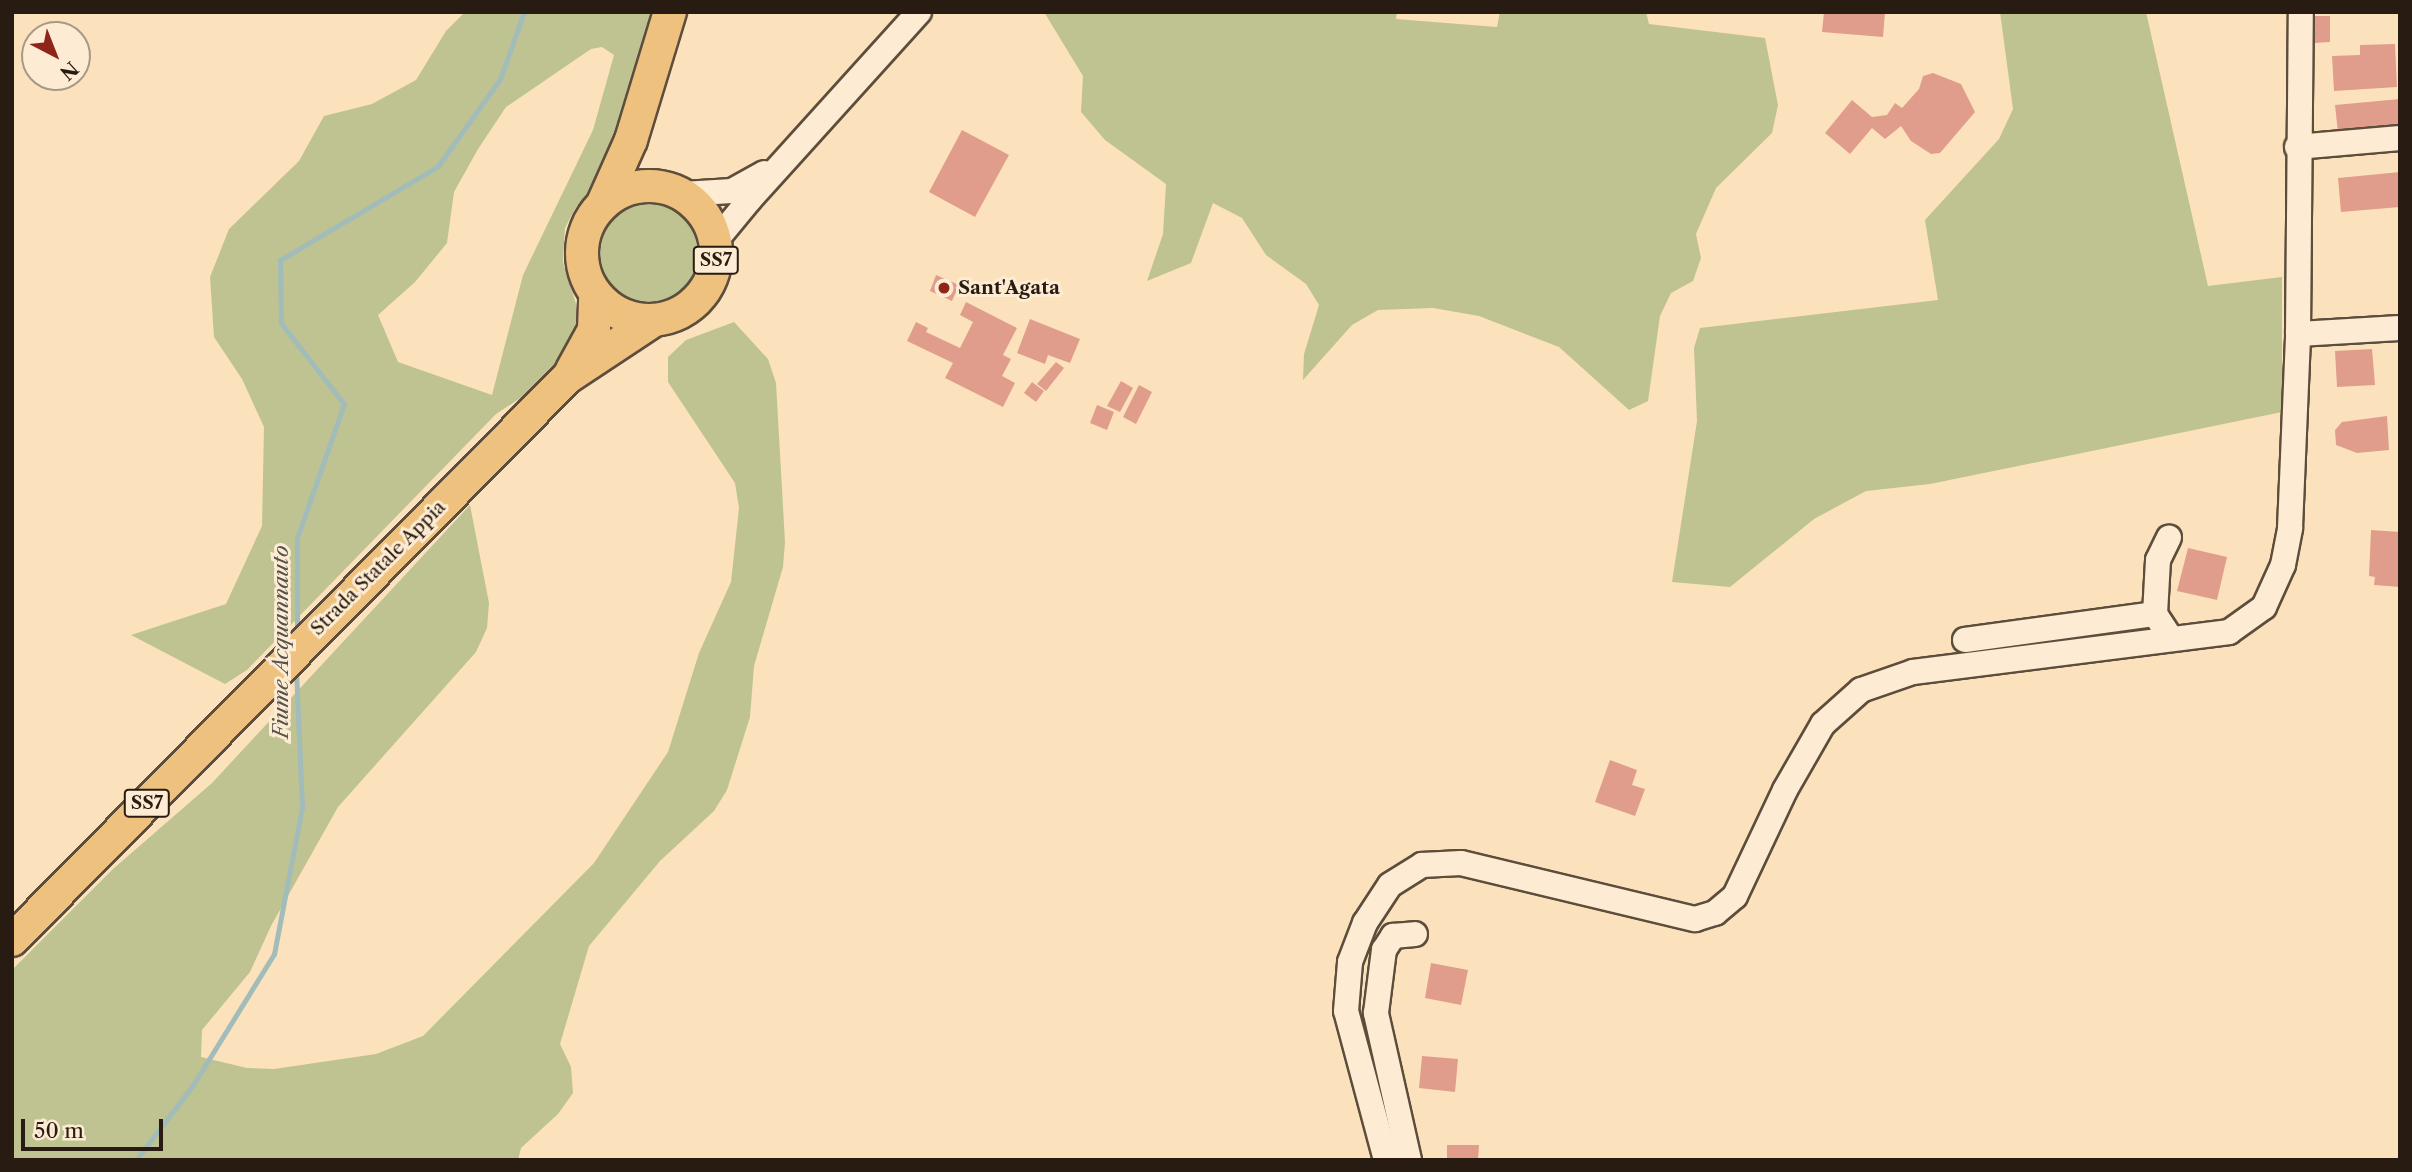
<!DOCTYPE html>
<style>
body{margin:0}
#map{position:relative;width:2412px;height:1172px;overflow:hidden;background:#fce2bc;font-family:"Libre Caslon Text",serif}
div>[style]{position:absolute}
.green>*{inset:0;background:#bec391}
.round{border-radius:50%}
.stream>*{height:5px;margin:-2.5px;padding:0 2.5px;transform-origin:2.5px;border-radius:2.5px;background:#a2bcba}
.building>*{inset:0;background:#e19d8c}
.roads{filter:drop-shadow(2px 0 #5d4d3c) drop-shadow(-2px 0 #5d4d3c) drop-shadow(0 2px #5d4d3c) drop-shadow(0 -2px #5d4d3c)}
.minor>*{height:24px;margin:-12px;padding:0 12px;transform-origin:12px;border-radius:12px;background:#fdecd3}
.major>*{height:32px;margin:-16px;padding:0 16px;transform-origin:16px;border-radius:16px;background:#eec17e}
.major>.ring{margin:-16px;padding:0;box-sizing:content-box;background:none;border:32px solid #eec17e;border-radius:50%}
.dots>*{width:19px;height:19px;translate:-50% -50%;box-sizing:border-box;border:4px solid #fdecd3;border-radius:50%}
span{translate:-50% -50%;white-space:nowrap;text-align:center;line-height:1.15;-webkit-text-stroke:6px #fdecd3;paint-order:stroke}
.shield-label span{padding:2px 5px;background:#fdecd3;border:2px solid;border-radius:5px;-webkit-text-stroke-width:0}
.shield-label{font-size:18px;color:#281b11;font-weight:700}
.poi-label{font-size:19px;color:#281b11;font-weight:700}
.left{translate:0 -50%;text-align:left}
.street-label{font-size:19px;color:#281b11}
.water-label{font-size:21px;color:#53534c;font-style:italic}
.frame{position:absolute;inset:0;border:14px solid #281b11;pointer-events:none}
.north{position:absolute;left:21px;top:21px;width:70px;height:70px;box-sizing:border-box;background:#fdecd3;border:2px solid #a89885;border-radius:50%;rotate:138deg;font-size:19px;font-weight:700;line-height:28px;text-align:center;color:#281b11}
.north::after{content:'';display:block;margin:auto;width:24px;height:32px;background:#8f2418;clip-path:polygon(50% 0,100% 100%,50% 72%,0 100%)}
.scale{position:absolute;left:21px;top:1119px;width:142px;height:32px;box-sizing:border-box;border:4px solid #281b11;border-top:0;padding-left:9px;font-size:21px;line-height:24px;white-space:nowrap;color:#281b11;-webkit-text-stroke:5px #fdecd3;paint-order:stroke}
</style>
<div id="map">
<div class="green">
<i style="clip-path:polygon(evenodd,465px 12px,651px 12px,627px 121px,606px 173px,576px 207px,565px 228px,563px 262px,576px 304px,576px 335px,565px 353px,525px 395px,496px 414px,247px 670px,225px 684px,131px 635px,226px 604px,262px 526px,264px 427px,242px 379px,214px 337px,210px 277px,229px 229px,299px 161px,324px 116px,372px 104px,416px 80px,446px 31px,465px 12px,602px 47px,614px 55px,593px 130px,523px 275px,492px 395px,398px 362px,378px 315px,415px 282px,447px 243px,454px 192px,478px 149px,506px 107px,591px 49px,602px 47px)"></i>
<i style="clip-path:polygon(1044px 12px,1397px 12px,1396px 19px,1497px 27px,1500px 12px,1646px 12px,1649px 24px,1765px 38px,1778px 105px,1772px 133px,1716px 188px,1696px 234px,1701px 258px,1693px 281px,1671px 293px,1660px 316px,1648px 401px,1629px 410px,1559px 347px,1479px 316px,1433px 308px,1378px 310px,1352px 325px,1303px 380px,1304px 354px,1319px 305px,1306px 284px,1266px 255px,1242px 218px,1213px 203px,1191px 263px,1147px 281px,1163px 234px,1166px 184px,1105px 140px,1081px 112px,1083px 76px)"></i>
<i style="clip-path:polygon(2000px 12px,2146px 12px,2208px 286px,2282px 277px,2282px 412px,1930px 484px,1866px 491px,1814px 519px,1730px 587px,1672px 582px,1697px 421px,1694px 348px,1700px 328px,1938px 300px,1925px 220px,1999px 139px,2013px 109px)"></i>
<i class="round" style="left:594px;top:198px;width:110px;height:110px"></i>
<i style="clip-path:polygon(734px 322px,768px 359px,776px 383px,785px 542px,783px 567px,754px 666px,750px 717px,727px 790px,714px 811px,660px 861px,589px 946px,560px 1044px,571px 1067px,573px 1093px,558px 1114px,521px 1148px,518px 1160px,12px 1160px,12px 970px,113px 869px,212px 783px,470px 505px,489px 603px,487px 628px,476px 652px,338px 807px,271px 926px,250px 972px,202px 1030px,201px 1057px,247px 1068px,274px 1069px,376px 1054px,423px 1036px,594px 863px,668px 752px,699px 653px,731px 582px,739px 508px,735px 483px,668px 382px,668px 357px,686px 340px)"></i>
</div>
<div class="stream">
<i style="left:297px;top:635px;width:97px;rotate:-90deg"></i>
<i style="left:297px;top:538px;width:142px;rotate:-70.7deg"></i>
<i style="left:344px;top:404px;width:103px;rotate:-127.9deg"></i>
<i style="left:281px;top:323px;width:63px;rotate:-90.9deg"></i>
<i style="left:280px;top:260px;width:184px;rotate:-30.7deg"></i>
<i style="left:438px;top:166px;width:107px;rotate:-54.5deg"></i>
<i style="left:500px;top:79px;width:71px;rotate:-70.3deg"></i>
<i style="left:136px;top:1160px;width:94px;rotate:-52.8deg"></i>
<i style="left:193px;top:1085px;width:154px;rotate:-58.3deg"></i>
<i style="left:274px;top:954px;width:150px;rotate:-79.2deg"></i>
<i style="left:302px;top:807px;width:137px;rotate:-92.5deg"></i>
</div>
<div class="building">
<i style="clip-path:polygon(1824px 12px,1885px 12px,1883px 37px,1822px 32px)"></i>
<i style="clip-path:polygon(2315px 16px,2330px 16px,2330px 42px,2315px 43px)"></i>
<i style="clip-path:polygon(2395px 44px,2397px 87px,2334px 91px,2332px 56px,2360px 55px,2360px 45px)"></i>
<i style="clip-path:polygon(1933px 73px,1961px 84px,1975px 112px,1940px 153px,1931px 154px,1911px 141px,1901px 126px,1885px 139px,1872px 128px,1850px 154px,1825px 133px,1852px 100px,1872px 117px,1887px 115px,1895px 103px,1902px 108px,1919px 89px,1923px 76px)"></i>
<i style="clip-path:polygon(2400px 99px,2400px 128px,2338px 133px,2335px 105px)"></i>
<i style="clip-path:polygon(962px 130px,1009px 155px,975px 217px,929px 192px)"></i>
<i style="clip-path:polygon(2400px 172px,2400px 207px,2341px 212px,2338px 178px)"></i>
<i style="clip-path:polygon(936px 275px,959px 285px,952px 301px,930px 291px)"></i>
<i style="clip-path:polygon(966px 302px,1017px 328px,1003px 355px,1011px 359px,1002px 376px,1015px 383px,1003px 407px,945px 378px,953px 363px,907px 341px,916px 322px,928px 328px,926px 332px,960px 348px,973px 322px,960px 315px)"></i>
<i style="clip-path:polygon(1030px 319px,1080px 339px,1070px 363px,1048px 355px,1045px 364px,1017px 353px)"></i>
<i style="clip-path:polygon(2372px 349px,2375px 385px,2337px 387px,2335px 351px)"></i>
<i style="clip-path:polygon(1056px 362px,1064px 368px,1046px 391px,1037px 384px)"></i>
<i style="clip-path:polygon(1121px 381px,1133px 388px,1120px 412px,1107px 406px)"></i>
<i style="clip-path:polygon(1032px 382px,1044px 391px,1036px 402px,1024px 393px)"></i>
<i style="clip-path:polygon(1139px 385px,1152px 392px,1136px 424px,1123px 417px)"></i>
<i style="clip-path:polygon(1097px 405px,1114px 412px,1107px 430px,1090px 423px)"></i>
<i style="clip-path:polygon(2387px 416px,2389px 450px,2357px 453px,2336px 445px,2335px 430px,2342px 422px)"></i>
<i style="clip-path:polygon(2371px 530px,2400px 532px,2400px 587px,2374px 585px,2375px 577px,2369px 576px)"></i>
<i style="clip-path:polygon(2188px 548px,2227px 557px,2217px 600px,2177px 591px)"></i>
<i style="clip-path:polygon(1610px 760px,1637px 770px,1632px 785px,1645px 789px,1635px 816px,1595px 802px)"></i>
<i style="clip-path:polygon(1431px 963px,1468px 970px,1461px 1005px,1425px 998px)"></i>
<i style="clip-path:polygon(1422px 1056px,1458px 1059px,1455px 1092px,1419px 1088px)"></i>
<i style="clip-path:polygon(1447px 1145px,1479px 1145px,1478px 1160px,1447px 1160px)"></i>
</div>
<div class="roads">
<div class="minor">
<i style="left:2297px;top:147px;width:103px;rotate:-5deg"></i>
<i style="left:683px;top:194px;width:49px;rotate:-3.5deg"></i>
<i style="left:732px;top:191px;width:37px;rotate:-29deg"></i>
<i style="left:717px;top:248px;width:10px;rotate:-84deg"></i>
<i style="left:718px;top:238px;width:50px;rotate:-50.6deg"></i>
<i style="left:750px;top:199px;width:252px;rotate:-47.9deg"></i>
<i style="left:2298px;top:334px;width:102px;rotate:-3.4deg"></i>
<i style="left:2155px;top:614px;width:54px;rotate:-86.8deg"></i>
<i style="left:2158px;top:560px;width:25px;rotate:-64deg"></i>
<i style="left:1965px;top:640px;width:192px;rotate:-7.8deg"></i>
<i style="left:2155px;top:614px;width:27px;rotate:57deg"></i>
<i style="left:1386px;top:1160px;width:154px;rotate:-105deg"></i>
<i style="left:1346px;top:1011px;width:49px;rotate:-85.3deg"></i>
<i style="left:1350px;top:962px;width:42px;rotate:-69deg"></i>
<i style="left:1365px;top:923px;width:45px;rotate:-56.7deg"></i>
<i style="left:1390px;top:885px;width:38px;rotate:-32deg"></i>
<i style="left:1422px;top:865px;width:39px;rotate:-3deg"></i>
<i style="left:1461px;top:863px;width:241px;rotate:13.5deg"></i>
<i style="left:1695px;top:919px;width:21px;rotate:-17deg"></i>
<i style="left:1715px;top:913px;width:26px;rotate:-40deg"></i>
<i style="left:1735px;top:896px;width:117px;rotate:-64.7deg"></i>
<i style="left:1785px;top:790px;width:76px;rotate:-60.1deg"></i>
<i style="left:1823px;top:724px;width:51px;rotate:-41.8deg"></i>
<i style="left:1861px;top:690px;width:55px;rotate:-19.1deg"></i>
<i style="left:1913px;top:672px;width:319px;rotate:-7.2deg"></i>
<i style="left:2229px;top:632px;width:43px;rotate:-35.5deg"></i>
<i style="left:2264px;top:607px;width:46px;rotate:-65.7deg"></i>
<i style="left:2283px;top:565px;width:38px;rotate:-79deg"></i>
<i style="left:2290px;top:528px;width:194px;rotate:-87.6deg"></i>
<i style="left:2298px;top:334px;width:322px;rotate:-89.5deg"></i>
<i style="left:1409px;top:1160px;width:151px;rotate:-102.7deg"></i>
<i style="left:1376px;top:1013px;width:64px;rotate:-82.8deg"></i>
<i style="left:1384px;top:950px;width:17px;rotate:-57deg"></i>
<i style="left:1393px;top:936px;width:22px;rotate:-5deg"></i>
</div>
<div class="major">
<i class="ring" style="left:582px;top:186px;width:102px;height:102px"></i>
<i style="left:603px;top:203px;width:69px;rotate:-66deg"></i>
<i style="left:631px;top:140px;width:134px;rotate:-73.1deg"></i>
<i style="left:572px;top:370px;width:46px;rotate:-61.2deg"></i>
<i style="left:594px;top:330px;width:35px;rotate:-88deg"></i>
<i style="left:12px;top:940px;width:791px;rotate:-45.36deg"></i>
<i style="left:568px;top:377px;width:103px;rotate:-33.5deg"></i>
</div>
</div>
<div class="dots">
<i style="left:944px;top:288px;background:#8f2418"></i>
</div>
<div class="shield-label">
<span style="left:716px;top:260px">SS7</span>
<span style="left:147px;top:803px">SS7</span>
</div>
<div class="poi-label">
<span class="left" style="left:958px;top:288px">Sant'Agata</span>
</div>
<div class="street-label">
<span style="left:378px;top:568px;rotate:-45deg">Strada Statale Appia</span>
</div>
<div class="water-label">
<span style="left:281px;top:642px;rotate:-90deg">Fiume Acquannauto</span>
</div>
<div class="frame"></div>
<div class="north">N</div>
<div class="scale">50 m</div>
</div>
